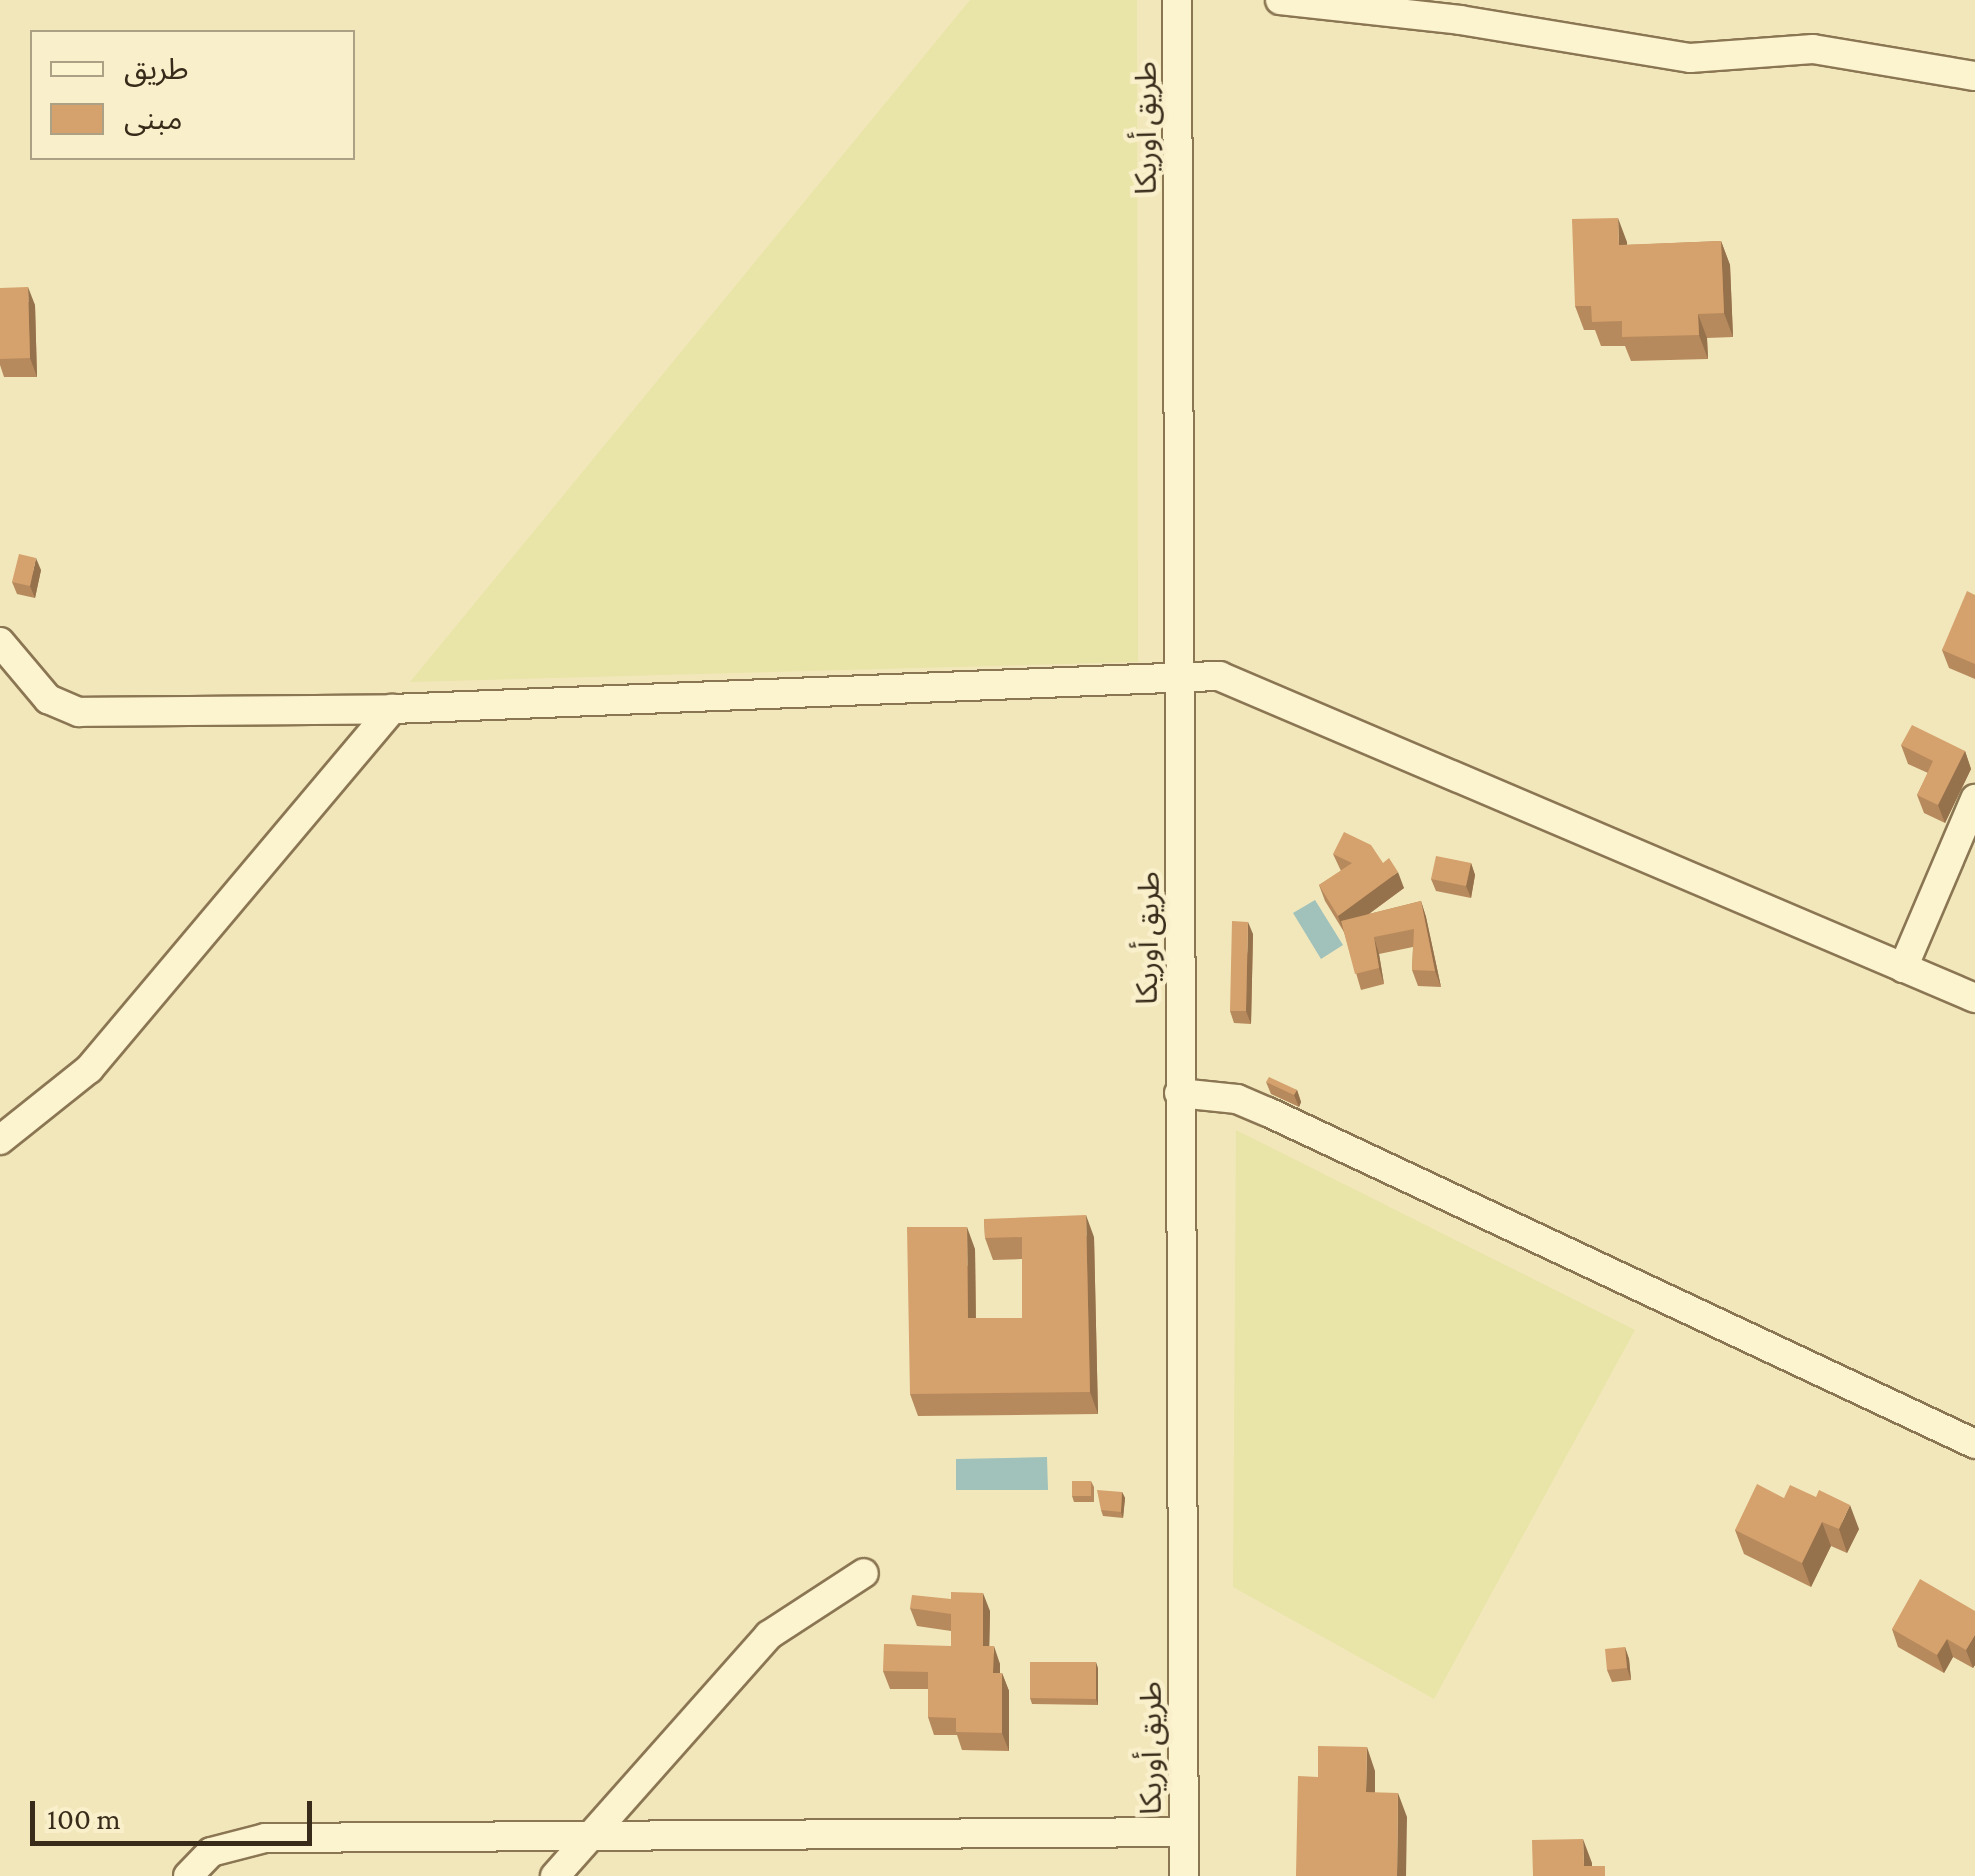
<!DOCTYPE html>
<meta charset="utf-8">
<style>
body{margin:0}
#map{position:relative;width:1975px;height:1876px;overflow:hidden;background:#f2e7bb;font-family:"Crimson Pro","Noto Sans Arabic",serif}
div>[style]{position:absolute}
.farmland>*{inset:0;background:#e9e4a7}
.water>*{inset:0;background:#a0c2bb}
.roads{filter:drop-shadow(2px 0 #8b7653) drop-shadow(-2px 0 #8b7653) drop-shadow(0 2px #8b7653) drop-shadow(0 -2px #8b7653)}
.minor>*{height:28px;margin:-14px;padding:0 14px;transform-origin:14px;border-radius:14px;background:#fcf3cf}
.wall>*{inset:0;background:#b78a5d}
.shaded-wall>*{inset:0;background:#95714c}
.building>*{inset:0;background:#d5a16c}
span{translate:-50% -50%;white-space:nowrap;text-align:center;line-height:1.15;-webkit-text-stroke:9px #f9f0cb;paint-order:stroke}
.street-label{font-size:30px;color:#382b1a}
.legend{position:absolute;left:30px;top:30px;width:325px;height:130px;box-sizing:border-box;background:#f9f0cb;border:2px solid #aca184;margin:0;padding:12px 18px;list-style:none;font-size:30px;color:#382b1a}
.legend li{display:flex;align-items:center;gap:20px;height:50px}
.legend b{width:50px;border:2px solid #aca184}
.scale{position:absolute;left:30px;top:1801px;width:282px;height:45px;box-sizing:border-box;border:5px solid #382b1a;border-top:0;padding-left:12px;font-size:30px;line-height:35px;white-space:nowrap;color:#382b1a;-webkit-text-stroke:8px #f9f0cb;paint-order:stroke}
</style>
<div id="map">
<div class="farmland">
<i style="clip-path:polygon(970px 0,1137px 0,1138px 662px,410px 682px)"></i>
<i style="clip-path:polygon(1236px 1130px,1635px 1330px,1434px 1699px,1233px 1587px)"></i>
</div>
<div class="water">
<i style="clip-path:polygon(1315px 900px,1343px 945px,1321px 959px,1293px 913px)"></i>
<i style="clip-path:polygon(1047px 1457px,1048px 1490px,956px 1490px,956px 1459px)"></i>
</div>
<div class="roads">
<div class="minor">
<i style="left:1177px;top:0;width:1876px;rotate:89.79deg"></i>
<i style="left:1280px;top:0;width:181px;rotate:6.3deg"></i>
<i style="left:1460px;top:20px;width:233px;rotate:9.4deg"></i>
<i style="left:1690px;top:58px;width:123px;rotate:-4.2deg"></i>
<i style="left:1813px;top:49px;width:164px;rotate:9.5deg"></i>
<i style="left:0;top:642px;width:75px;rotate:49.9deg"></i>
<i style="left:48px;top:699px;width:34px;rotate:23deg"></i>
<i style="left:79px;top:712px;width:313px;rotate:-0.5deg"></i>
<i style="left:392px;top:709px;width:828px;rotate:-2.29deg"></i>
<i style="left:1219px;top:676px;width:822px;rotate:23.07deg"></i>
<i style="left:1903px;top:968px;width:184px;rotate:-66.9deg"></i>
<i style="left:1179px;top:1093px;width:58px;rotate:5.9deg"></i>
<i style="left:1237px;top:1099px;width:34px;rotate:23deg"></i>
<i style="left:1268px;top:1112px;width:781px;rotate:25.15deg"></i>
<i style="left:0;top:1140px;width:114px;rotate:-38.6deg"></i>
<i style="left:89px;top:1069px;width:471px;rotate:-49.9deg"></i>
<i style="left:188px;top:1876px;width:33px;rotate:-46deg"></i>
<i style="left:211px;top:1852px;width:56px;rotate:-14.5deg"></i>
<i style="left:265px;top:1838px;width:917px;rotate:-0.37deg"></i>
<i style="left:555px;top:1876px;width:322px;rotate:-48.4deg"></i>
<i style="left:769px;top:1635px;width:113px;rotate:-33.1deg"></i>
</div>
</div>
<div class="wall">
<i style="clip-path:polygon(1721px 241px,1730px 265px,1733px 337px,1707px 338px,1708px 359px,1631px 361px,1625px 346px,1601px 346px,1595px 330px,1584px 330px,1575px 306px,1627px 242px,1627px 245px)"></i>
<i style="clip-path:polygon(0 288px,35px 305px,37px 377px,4px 377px,0 365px)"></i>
<i style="clip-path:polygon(41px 570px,35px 598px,17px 594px,12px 582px)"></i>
<i style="clip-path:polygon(1975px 595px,1975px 679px,1949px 668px,1942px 650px)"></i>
<i style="clip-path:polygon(1901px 745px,1965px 751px,1971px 769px,1945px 823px,1924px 813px,1917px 795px,1928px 773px,1908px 764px)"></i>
<i style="clip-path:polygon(1333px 854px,1383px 863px,1404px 888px,1369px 914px,1421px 901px,1426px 917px,1441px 987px,1418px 986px,1412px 970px,1413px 947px,1379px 954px,1384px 984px,1361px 990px,1344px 932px,1325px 901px,1319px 885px,1341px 871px)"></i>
<i style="clip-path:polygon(1471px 863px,1475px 875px,1471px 898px,1436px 891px,1431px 879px)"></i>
<i style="clip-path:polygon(1253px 934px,1251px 1024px,1234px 1023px,1230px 1011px)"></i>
<i style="clip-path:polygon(1266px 1082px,1297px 1090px,1301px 1102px,1299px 1107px,1271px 1094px)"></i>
<i style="clip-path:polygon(984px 1219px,1094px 1237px,1098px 1414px,918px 1416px,910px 1394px,975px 1249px,976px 1318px,1022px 1318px,1022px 1259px,993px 1260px,985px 1238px)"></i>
<i style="clip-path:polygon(1091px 1481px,1094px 1487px,1094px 1502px,1074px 1502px,1072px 1496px)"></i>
<i style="clip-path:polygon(1122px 1492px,1125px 1498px,1123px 1518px,1103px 1516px,1101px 1510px)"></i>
<i style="clip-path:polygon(1784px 1498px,1859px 1529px,1847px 1553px,1831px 1546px,1811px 1587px,1744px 1554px,1735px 1530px)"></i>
<i style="clip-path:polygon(910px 1608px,990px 1611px,989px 1646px,1000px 1664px,1000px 1673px,1002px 1673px,1009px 1691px,1009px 1751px,962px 1750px,957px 1735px,934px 1735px,928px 1717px,928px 1689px,890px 1689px,883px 1671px,951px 1646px,951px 1631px,917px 1626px)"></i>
<i style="clip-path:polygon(1975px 1611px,1975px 1665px,1973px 1668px,1953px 1657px,1944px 1673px,1898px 1647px,1892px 1629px)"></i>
<i style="clip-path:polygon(1625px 1647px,1629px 1659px,1631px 1680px,1612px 1682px,1607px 1670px)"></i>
<i style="clip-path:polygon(1098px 1668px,1098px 1705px,1032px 1704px,1030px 1698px)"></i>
</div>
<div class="shaded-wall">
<i style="clip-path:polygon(1618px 218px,1627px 242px,1628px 269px,1619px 245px)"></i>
<i style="clip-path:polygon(1721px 241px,1730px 265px,1733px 337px,1724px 313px)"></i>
<i style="clip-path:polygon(28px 287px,35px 305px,37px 377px,30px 358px)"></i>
<i style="clip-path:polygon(1698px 314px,1707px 338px,1708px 359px,1699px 335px)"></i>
<i style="clip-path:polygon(36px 558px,41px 570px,35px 598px,30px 586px)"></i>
<i style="clip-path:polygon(1965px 751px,1971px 769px,1945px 823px,1938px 805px)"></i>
<i style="clip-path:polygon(1471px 863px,1475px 875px,1471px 898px,1466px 886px)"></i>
<i style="clip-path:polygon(1398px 872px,1404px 888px,1344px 932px,1338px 916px)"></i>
<i style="clip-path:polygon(1421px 901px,1426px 917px,1441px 987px,1435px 971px)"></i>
<i style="clip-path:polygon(1248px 922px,1253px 934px,1251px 1024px,1246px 1011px)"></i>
<i style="clip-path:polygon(1374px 937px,1379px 954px,1384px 984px,1379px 968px)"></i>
<i style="clip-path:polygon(1297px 1090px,1301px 1102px,1299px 1107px,1294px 1095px)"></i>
<i style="clip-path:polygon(1086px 1215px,1094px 1237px,1098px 1414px,1090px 1392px)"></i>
<i style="clip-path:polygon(967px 1227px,975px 1249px,976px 1340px,968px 1318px)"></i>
<i style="clip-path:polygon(1122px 1492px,1125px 1498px,1123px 1518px,1121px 1512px)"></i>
<i style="clip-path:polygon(1850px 1505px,1859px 1529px,1847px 1553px,1839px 1529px)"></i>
<i style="clip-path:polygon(1822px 1522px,1831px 1546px,1811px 1587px,1802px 1563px)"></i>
<i style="clip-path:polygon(983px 1593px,990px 1611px,989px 1664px,983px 1646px)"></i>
<i style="clip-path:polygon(1975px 1635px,1975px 1665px,1973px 1668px,1966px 1650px)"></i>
<i style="clip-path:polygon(1947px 1639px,1953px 1657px,1944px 1673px,1937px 1655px)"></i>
<i style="clip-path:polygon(994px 1646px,1000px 1664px,1000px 1690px,993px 1673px)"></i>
<i style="clip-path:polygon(1625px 1647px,1629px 1659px,1631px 1680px,1627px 1668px)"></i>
<i style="clip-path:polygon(1096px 1662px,1098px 1668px,1098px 1705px,1096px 1699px)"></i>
<i style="clip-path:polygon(1002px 1673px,1009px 1691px,1009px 1751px,1002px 1733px)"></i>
<i style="clip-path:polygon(1367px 1747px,1375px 1771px,1375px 1816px,1366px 1792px)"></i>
<i style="clip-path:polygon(1398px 1793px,1407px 1817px,1406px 1876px,1397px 1876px)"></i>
<i style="clip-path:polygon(1583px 1839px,1592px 1863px,1592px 1876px,1584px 1866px)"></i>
</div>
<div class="building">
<i style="clip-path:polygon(1618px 218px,1619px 245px,1721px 241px,1724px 313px,1698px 314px,1699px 335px,1622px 337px,1622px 321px,1592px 322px,1591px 306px,1575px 306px,1572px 219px)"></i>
<i style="clip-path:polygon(28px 287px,30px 358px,0 359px,0 288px)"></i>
<i style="clip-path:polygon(19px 554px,36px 558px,30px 586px,12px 582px)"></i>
<i style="clip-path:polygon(1967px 591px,1975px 595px,1975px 664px,1942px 650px)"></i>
<i style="clip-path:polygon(1912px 725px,1965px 751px,1938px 805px,1917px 795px,1933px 761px,1901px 745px)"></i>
<i style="clip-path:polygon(1344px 832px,1371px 845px,1383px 863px,1389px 858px,1398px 872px,1338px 916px,1319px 885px,1352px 863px,1333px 854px)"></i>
<i style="clip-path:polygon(1436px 856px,1471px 863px,1466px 886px,1431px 879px)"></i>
<i style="clip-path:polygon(1421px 901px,1435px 971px,1412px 970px,1414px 929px,1374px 937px,1379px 968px,1355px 974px,1341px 921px)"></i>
<i style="clip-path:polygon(1232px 921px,1248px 922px,1246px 1011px,1230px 1011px)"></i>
<i style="clip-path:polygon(1269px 1077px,1297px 1090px,1294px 1095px,1266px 1082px)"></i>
<i style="clip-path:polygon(1086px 1215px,1090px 1392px,910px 1394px,907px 1227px,967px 1227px,968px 1318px,1022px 1318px,1022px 1237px,985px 1238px,984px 1219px)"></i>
<i style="clip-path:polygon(1072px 1481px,1091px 1481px,1091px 1496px,1072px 1496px)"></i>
<i style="clip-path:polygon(1757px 1484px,1784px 1498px,1790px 1485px,1816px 1497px,1819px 1490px,1850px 1505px,1839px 1529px,1822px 1522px,1802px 1563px,1735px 1530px)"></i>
<i style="clip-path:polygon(1097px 1490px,1122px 1492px,1121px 1512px,1101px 1510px)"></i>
<i style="clip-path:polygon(1920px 1579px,1975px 1611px,1975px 1635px,1966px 1650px,1947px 1639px,1937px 1655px,1892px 1629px)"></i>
<i style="clip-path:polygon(951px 1592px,983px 1593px,983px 1646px,994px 1646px,993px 1673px,1002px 1673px,1002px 1733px,956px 1732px,956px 1718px,928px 1717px,928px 1672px,883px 1671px,884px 1644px,951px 1646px,951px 1614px,910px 1608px,912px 1595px,951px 1599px)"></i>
<i style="clip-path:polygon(1625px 1647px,1627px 1668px,1607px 1670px,1605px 1649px)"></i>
<i style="clip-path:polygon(1030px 1662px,1096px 1662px,1096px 1699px,1030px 1698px)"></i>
<i style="clip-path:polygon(1318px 1746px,1367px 1747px,1366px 1792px,1398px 1793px,1397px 1876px,1296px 1876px,1298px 1776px,1318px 1777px)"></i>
<i style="clip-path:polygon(1583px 1839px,1584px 1866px,1605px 1866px,1605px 1876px,1533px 1876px,1532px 1840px)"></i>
</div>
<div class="street-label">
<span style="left:1146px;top:128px;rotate:-90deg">طريق أوريكا</span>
<span style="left:1148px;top:938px;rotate:-89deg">طريق أوريكا</span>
<span style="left:1151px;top:1748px;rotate:-90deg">طريق أوريكا</span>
</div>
<ul class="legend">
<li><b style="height:12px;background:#fcf3cf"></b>طريق</li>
<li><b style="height:28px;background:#d5a16c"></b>مبنى</li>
</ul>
<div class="scale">100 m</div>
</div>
